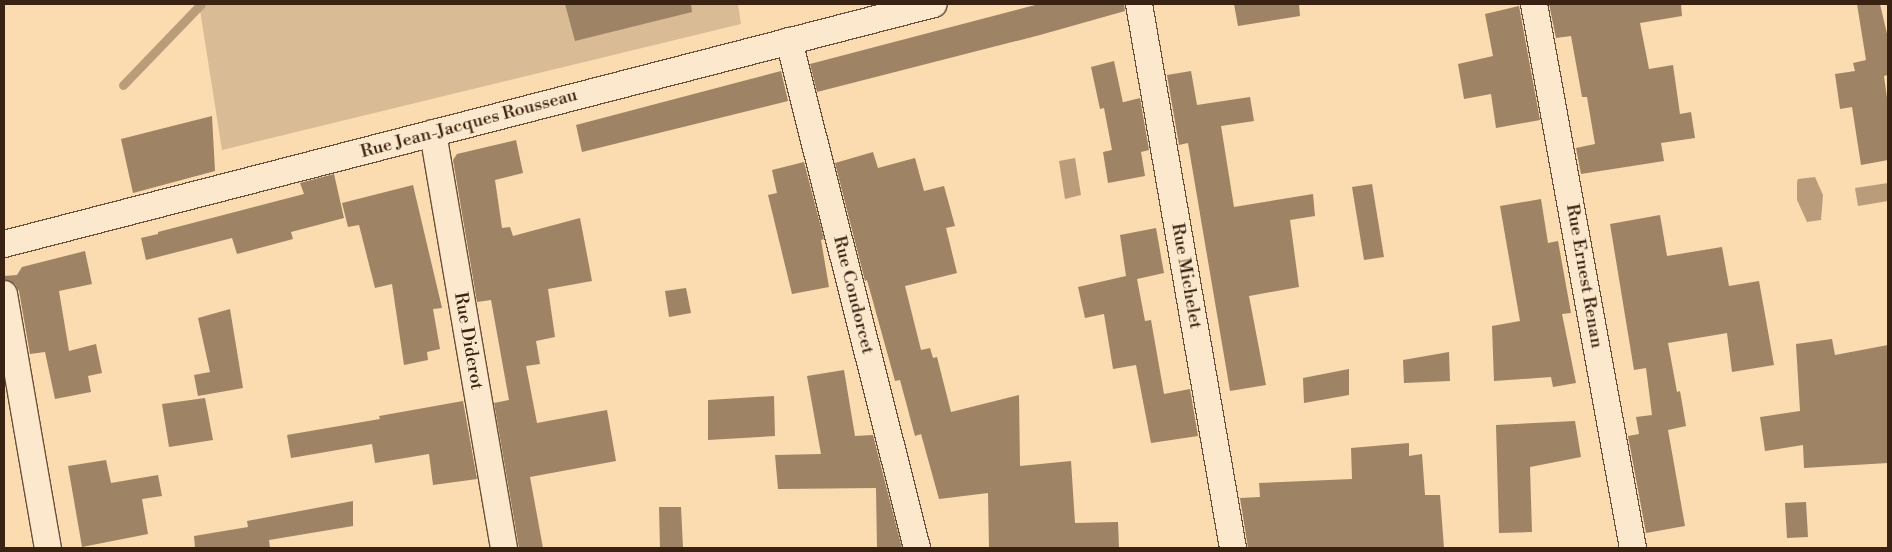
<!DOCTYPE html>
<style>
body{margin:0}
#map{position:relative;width:1892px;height:552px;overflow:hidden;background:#fadcb0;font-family:"Libre Bodoni",serif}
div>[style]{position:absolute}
.green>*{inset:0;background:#d9bc95}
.water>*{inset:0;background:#b99d7b}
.stream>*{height:9px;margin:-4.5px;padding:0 4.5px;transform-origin:4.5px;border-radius:4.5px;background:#b99d7b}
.building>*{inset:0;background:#9e8365}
.roads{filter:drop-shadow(1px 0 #6a503a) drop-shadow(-1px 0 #6a503a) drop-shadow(0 1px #6a503a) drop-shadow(0 -1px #6a503a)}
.street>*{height:26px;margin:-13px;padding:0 13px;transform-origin:13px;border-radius:13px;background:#fce8cc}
span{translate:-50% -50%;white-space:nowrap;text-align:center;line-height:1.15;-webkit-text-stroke:5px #fce8cc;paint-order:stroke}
.street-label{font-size:18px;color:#3a2213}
.frame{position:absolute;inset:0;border:5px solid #3a2213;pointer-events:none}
</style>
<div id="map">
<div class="green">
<i style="clip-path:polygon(199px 4px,738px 4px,741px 24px,222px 150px)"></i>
</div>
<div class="water">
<i style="clip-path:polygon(1075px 158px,1081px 195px,1065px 199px,1059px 161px)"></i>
<i style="clip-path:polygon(1815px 177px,1823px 195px,1821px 220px,1807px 222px,1797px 200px,1797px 182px,1798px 179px)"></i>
<i style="clip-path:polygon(1888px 183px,1888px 201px,1858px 206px,1855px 188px)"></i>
</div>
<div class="stream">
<i style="left:123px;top:85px;width:112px;rotate:-46.1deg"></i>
</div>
<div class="building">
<i style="clip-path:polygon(565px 4px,691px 4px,692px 12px,575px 41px)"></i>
<i style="clip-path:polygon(1039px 4px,1124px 4px,1125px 11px,1040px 35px,817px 92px,810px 64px)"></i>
<i style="clip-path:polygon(1234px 4px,1299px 4px,1300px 16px,1238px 26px)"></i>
<i style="clip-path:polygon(1549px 4px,1681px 4px,1682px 16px,1640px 23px,1649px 69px,1673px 65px,1680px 114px,1691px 112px,1695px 138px,1661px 143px,1664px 161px,1581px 174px,1576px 148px,1595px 144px,1587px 97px,1582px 97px,1571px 36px,1556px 38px)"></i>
<i style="clip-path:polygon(1857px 4px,1880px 4px,1888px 38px,1888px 75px,1884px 76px,1888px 105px,1888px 160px,1861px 165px,1852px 107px,1840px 109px,1835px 74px,1855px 71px,1853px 63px,1866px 60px)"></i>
<i style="clip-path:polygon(1519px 6px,1540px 120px,1496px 128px,1491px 94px,1464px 99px,1458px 64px,1493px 56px,1485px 14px)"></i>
<i style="clip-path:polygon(1114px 61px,1123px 103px,1120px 103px,1140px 98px,1149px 150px,1141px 152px,1145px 176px,1108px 183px,1103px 152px,1112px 150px,1104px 108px,1100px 109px,1091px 67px)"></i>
<i style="clip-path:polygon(781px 71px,788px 101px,582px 152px,576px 125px)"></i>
<i style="clip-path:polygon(1191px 71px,1197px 105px,1250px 97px,1254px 121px,1221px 126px,1234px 207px,1313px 194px,1315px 216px,1290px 220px,1299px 287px,1249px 296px,1266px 385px,1230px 391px,1188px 143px,1179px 145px,1167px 75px)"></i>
<i style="clip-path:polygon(212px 116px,215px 171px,133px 193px,121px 139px)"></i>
<i style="clip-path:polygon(516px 140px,523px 173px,495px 180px,502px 228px,510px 227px,513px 236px,580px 218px,592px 281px,548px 289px,555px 337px,536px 341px,540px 364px,526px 366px,537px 423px,607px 410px,616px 461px,530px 477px,543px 548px,519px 548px,494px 403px,509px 400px,491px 300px,477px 302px,453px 160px,457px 154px)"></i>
<i style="clip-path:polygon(873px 152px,878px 168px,915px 158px,924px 191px,944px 186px,955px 226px,946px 228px,957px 273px,905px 286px,921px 350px,930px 348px,933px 358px,937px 357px,951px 412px,1019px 395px,1020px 466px,1071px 461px,1075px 523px,1118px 522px,1119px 548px,989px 548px,988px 493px,939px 499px,921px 434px,915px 436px,900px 380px,895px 381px,867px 280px,865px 281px,835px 163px)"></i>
<i style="clip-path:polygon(804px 162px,824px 239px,821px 240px,829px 287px,792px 294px,768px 195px,777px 193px,772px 170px)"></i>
<i style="clip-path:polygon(334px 174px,344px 218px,291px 232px,293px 239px,237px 254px,232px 238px,146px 260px,141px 238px,158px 234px,158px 232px,304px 194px,300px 183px)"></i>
<i style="clip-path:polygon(1372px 184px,1384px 257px,1364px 260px,1352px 187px)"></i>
<i style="clip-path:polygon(413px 185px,442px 308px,433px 309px,440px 349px,427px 352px,428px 360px,404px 365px,392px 284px,375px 288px,359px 225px,348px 227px,342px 203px)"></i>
<i style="clip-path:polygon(1541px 199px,1548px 243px,1558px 241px,1571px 313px,1562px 314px,1576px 383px,1553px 387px,1551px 377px,1494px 381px,1492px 326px,1520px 321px,1500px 206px)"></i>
<i style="clip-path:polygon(1660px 215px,1667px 256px,1722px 247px,1729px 286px,1759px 281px,1774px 365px,1732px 372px,1727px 333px,1668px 343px,1677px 392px,1680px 391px,1686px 426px,1668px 430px,1685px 526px,1646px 533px,1628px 436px,1639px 434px,1636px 417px,1652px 415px,1646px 368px,1634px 370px,1610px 224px)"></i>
<i style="clip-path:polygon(1156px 228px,1164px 273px,1137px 279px,1145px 321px,1151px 320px,1164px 394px,1190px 389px,1198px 436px,1151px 443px,1136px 365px,1113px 369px,1104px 314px,1085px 318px,1078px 287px,1126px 276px,1120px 235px)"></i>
<i style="clip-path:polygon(85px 251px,92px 284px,59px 291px,69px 351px,96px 344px,102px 373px,88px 376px,91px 392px,55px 399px,45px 352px,30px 354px,19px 291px,15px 284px,4px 279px,4px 276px,17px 275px,22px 267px)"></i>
<i style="clip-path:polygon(686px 288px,691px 313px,669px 317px,665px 291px)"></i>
<i style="clip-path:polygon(230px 309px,243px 388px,198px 396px,194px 375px,210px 372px,198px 318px)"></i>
<i style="clip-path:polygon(1832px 339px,1835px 355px,1888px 345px,1888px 463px,1804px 468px,1803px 445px,1765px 451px,1760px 417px,1800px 411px,1796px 344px)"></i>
<i style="clip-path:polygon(1449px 352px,1450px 381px,1404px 383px,1403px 360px)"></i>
<i style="clip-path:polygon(1349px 369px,1349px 395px,1304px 403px,1303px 378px)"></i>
<i style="clip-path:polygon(844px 370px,855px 436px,873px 435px,902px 548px,877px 548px,876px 488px,778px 489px,775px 455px,821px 454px,807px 376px)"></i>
<i style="clip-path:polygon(774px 396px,775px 436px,708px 440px,708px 400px)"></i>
<i style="clip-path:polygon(205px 398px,213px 440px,169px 447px,162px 404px)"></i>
<i style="clip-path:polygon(463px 401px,477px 479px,433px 485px,429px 454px,375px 463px,372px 444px,291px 458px,287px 435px,380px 419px,379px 416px)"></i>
<i style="clip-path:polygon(1575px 421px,1581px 457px,1530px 467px,1532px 532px,1499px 533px,1496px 425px)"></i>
<i style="clip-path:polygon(1409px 443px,1409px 456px,1422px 454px,1425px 495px,1440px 495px,1444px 548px,1248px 548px,1240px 498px,1260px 497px,1259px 483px,1352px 479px,1351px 448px)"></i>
<i style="clip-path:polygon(106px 460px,111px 483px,158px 475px,162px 496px,142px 499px,148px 534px,82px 547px,68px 466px)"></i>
<i style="clip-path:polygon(353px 501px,353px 526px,269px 540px,270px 548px,195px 548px,194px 536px,248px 527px,247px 521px)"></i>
<i style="clip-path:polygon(1806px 502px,1808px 537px,1787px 538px,1785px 503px)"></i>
<i style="clip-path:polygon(659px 507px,681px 507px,683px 548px,660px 548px)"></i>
</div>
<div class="roads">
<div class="street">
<i style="left:1139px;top:4px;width:552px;rotate:80.2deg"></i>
<i style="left:1534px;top:4px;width:553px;rotate:79.69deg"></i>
<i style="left:789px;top:41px;width:523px;rotate:75.83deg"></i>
<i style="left:433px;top:133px;width:421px;rotate:80.3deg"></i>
<i style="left:4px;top:244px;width:960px;rotate:-14.47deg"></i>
<i style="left:4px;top:294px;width:258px;rotate:80.2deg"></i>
</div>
</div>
<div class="street-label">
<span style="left:469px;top:124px;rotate:-15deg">Rue Jean-Jacques Rousseau</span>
<span style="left:1186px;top:276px;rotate:80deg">Rue Michelet</span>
<span style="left:1584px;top:276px;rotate:80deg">Rue Ernest Renan</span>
<span style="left:853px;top:295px;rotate:76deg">Rue Condorcet</span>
<span style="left:468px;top:341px;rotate:80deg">Rue Diderot</span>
</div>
<div class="frame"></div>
</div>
